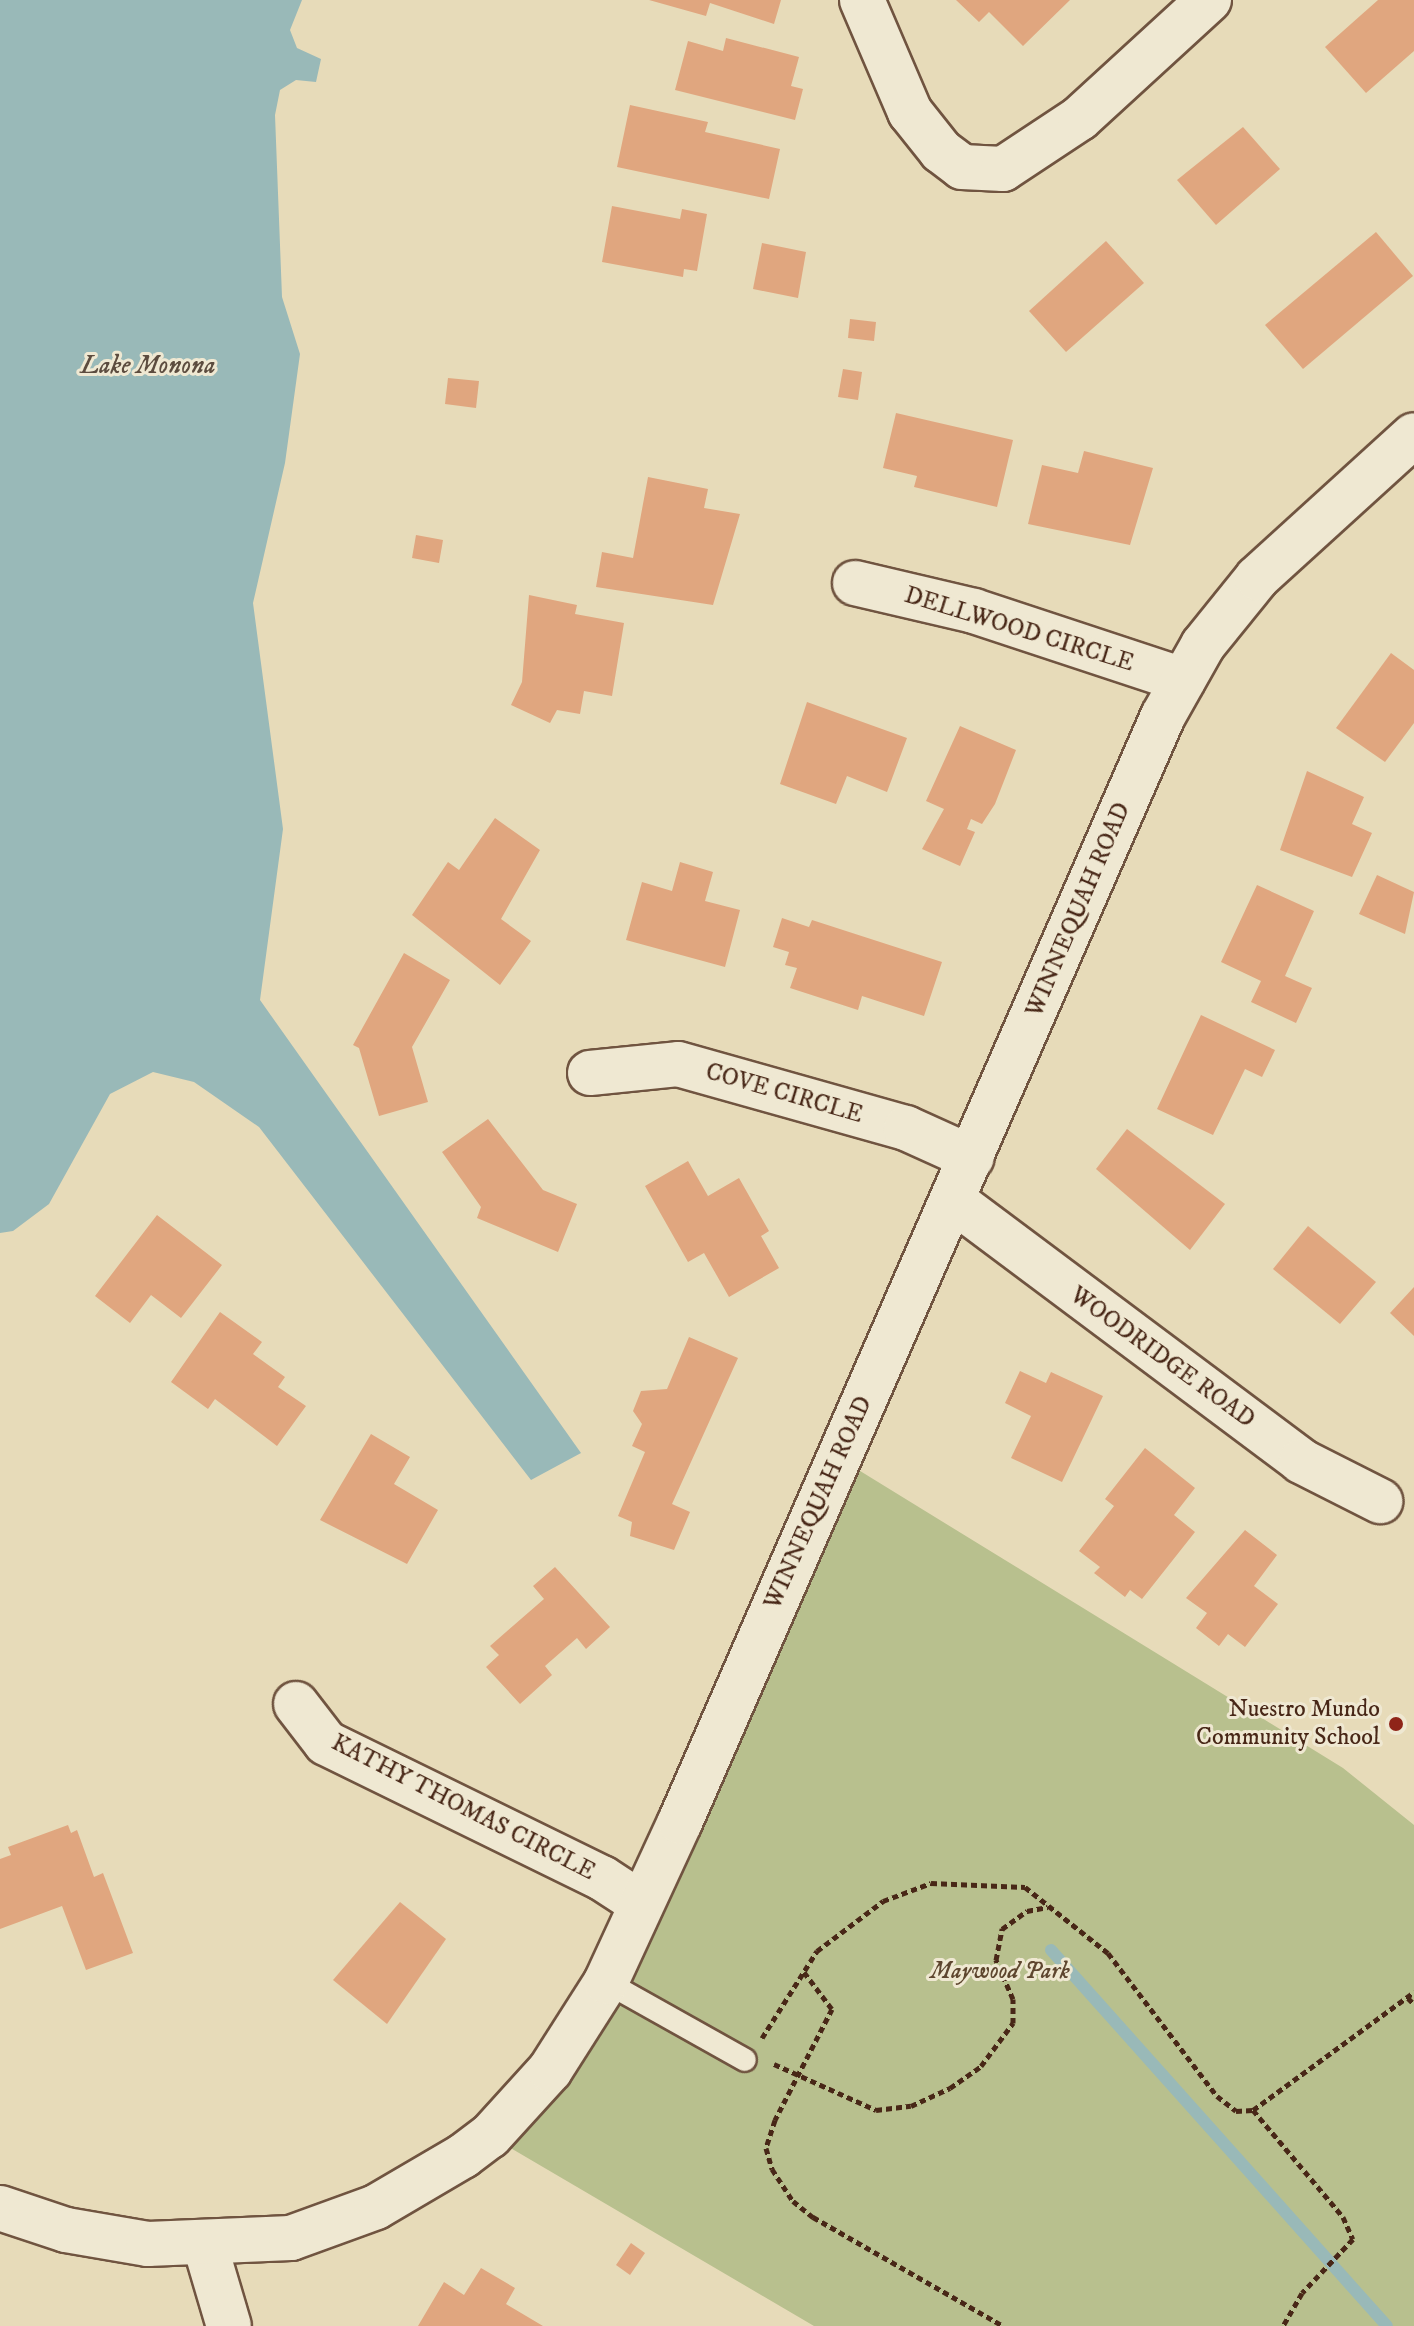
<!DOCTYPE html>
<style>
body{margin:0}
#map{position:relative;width:1414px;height:2326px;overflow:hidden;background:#e7dbb9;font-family:"IM FELL DW Pica",serif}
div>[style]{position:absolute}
.green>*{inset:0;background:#b8c08e}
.water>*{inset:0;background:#99b9b8}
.stream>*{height:12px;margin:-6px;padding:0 6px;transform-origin:6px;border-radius:6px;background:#99b9b8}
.building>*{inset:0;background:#e0a67f}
.path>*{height:5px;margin-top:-2.5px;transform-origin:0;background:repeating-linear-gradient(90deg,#482717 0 6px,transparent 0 10px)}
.roads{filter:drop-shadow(2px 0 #705440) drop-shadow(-2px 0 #705440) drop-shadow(0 2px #705440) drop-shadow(0 -2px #705440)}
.lane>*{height:22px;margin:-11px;padding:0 11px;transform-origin:11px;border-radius:11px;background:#efe8d2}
.street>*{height:44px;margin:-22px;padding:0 22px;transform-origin:22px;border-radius:22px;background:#efe8d2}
.secondary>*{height:44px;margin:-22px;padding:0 22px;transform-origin:22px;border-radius:22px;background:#efe8d2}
.dots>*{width:22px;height:22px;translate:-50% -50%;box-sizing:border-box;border:4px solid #efe8d2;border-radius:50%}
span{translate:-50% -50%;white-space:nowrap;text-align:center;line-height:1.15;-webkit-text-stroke:6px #efe8d2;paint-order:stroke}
.street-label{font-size:24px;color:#482717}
.poi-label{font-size:24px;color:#482717}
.right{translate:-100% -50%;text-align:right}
.park-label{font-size:24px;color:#5e462f;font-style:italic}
.water-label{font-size:26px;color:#5c4c3f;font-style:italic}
</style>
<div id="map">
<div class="green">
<i style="clip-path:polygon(839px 1458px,1343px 1768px,1414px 1825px,1414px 2326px,814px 2326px,490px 2136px,550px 2070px)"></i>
</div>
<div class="water">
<i style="clip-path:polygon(0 0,302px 0,290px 30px,297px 48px,321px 59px,316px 82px,296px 80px,280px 90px,275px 115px,282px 297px,300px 354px,285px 463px,253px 603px,283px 829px,260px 1000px,581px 1453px,531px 1480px,259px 1127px,194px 1082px,153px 1072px,110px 1094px,49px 1204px,13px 1231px,0 1233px)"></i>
</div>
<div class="stream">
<i style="left:1051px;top:1950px;width:504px;rotate:48.22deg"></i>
</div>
<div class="building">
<i style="clip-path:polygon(649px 0,781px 0,774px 24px,710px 3px,706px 16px)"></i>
<i style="clip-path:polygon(956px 0,1070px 0,1023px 46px,989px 12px,979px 22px)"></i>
<i style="clip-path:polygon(1378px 0,1414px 0,1414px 51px,1366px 93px,1325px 47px)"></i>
<i style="clip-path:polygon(726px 38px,799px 57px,791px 86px,803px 89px,795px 120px,675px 90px,688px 41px,723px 51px)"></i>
<i style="clip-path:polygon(630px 105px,708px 122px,705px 132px,780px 149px,769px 199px,617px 167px)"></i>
<i style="clip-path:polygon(1243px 127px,1280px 169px,1216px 225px,1177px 180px)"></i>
<i style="clip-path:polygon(612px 206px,680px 219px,682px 209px,707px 214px,697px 271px,684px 269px,683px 277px,602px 262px)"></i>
<i style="clip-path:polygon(1376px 232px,1413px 276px,1303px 369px,1265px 325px)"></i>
<i style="clip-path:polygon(1106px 241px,1144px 283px,1066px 352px,1029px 311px)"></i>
<i style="clip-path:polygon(762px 243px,806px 252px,798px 298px,753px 289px)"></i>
<i style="clip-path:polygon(850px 319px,876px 322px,874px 341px,848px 338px)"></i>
<i style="clip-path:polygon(843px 369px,862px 372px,858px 400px,838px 397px)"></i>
<i style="clip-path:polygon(448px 378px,479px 381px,476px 408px,445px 404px)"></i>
<i style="clip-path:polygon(896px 413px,1013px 440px,997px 507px,914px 487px,917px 476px,883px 468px)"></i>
<i style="clip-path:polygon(1084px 451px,1153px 468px,1130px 545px,1028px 524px,1042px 465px,1078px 473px)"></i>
<i style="clip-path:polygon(648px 477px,708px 489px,704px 508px,740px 514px,713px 605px,596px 587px,602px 552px,633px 558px)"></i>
<i style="clip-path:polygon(416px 535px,443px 540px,439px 563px,412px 558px)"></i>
<i style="clip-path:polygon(529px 595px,577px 605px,575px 614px,624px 623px,612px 696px,584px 691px,580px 714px,557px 710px,550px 723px,511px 705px,522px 682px)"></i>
<i style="clip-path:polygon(1391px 653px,1414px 670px,1414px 723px,1385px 762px,1336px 728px)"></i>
<i style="clip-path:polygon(807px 702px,907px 738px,887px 792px,847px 776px,836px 804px,780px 784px)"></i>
<i style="clip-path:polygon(960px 726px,1016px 750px,995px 804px,982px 824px,971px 819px,967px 829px,975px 832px,960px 866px,922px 849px,944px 809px,926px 801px)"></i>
<i style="clip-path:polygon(1307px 771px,1364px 797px,1352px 824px,1372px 833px,1352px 877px,1280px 850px)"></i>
<i style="clip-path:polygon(495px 818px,540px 850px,501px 919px,531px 941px,500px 985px,412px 915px,448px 862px,459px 870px)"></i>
<i style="clip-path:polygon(680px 862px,713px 872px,705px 901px,740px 910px,725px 967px,626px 940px,642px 882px,672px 891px)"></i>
<i style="clip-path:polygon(1377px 875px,1414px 892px,1405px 934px,1359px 914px)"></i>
<i style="clip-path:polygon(1257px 885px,1314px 911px,1285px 976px,1312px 988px,1296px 1023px,1251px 1002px,1261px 981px,1221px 962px)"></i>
<i style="clip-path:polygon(782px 918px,809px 927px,812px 920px,942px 962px,924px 1016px,862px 996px,858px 1010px,790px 988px,797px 968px,785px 965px,789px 952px,773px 947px)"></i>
<i style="clip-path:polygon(404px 953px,450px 980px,412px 1047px,428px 1102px,379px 1116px,359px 1048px,353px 1045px)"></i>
<i style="clip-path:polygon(1201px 1015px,1275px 1050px,1262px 1077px,1245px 1069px,1213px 1135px,1157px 1109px)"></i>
<i style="clip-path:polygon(488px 1119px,543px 1190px,577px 1204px,558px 1252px,477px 1218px,481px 1207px,442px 1152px)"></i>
<i style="clip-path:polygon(1127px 1129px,1225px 1204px,1190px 1250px,1096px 1169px)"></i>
<i style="clip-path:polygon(688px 1161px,708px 1196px,739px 1178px,769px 1231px,761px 1236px,779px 1268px,729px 1297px,704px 1253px,688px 1262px,645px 1186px)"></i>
<i style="clip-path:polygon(157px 1215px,222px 1265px,181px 1318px,151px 1295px,130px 1323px,95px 1296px)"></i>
<i style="clip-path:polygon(1308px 1226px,1376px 1282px,1340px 1324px,1273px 1269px)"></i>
<i style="clip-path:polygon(1414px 1287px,1414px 1336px,1390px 1313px)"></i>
<i style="clip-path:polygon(220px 1312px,262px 1342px,253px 1354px,285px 1377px,278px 1387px,306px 1406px,277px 1446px,215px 1399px,208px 1409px,171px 1382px)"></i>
<i style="clip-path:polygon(689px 1337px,738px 1358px,672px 1504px,690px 1512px,674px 1550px,630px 1536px,632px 1522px,618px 1516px,645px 1452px,632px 1446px,642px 1424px,633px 1411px,641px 1391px,667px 1389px)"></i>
<i style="clip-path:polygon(1020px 1371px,1046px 1383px,1051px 1372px,1103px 1396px,1062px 1482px,1011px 1458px,1031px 1416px,1005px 1403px)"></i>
<i style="clip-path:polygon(371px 1434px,410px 1457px,394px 1484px,438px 1510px,407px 1564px,320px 1520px)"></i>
<i style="clip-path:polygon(1145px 1448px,1195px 1488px,1174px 1515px,1195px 1532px,1142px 1599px,1130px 1590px,1125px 1597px,1094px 1573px,1100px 1567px,1079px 1551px,1114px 1506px,1105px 1499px)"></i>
<i style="clip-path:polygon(1245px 1530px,1277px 1555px,1254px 1586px,1278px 1604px,1245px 1647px,1228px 1634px,1219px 1646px,1196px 1628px,1207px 1613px,1186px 1598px)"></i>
<i style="clip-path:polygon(555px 1567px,610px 1627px,586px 1649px,577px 1638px,545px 1666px,552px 1675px,520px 1704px,486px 1667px,499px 1655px,490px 1646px,544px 1599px,533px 1586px)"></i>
<i style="clip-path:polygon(68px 1825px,71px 1833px,77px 1830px,94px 1877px,103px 1873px,133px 1953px,86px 1970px,62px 1906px,0 1929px,0 1859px,11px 1855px,8px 1847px)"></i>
<i style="clip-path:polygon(400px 1902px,446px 1939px,387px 2024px,333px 1980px)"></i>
<i style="clip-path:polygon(631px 2243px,645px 2253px,630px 2275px,616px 2265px)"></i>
<i style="clip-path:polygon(481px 2268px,515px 2288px,506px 2304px,543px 2326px,418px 2326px,444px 2282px,464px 2295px)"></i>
</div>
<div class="path">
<i style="left:804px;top:1972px;width:46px;rotate:52.9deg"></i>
<i style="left:832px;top:2009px;width:125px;rotate:117.2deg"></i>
<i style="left:775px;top:2120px;width:29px;rotate:108deg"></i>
<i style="left:766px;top:2148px;width:22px;rotate:74deg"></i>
<i style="left:772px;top:2169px;width:38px;rotate:57deg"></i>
<i style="left:793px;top:2201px;width:26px;rotate:39deg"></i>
<i style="left:813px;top:2217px;width:219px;rotate:29.8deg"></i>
<i style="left:1408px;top:1998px;width:8px;rotate:45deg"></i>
<i style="left:762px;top:2038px;width:103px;rotate:-57.7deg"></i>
<i style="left:817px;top:1951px;width:83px;rotate:-37.1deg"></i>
<i style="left:883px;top:1901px;width:51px;rotate:-20.6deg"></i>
<i style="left:931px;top:1883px;width:94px;rotate:2.4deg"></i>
<i style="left:1025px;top:1887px;width:106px;rotate:38.5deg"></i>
<i style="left:1108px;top:1953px;width:180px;rotate:52.7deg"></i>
<i style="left:1217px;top:2096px;width:24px;rotate:38deg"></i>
<i style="left:1236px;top:2111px;width:17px;rotate:-3deg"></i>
<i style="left:1253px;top:2110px;width:140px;rotate:49.9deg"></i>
<i style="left:1343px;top:2217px;width:24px;rotate:66deg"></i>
<i style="left:1353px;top:2239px;width:74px;rotate:133.4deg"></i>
<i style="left:1302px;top:2293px;width:38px;rotate:120deg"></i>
<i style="left:774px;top:2064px;width:112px;rotate:24.3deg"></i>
<i style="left:876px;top:2110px;width:35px;rotate:-7deg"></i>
<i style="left:911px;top:2106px;width:43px;rotate:-24.8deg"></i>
<i style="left:950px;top:2088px;width:38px;rotate:-35deg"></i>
<i style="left:981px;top:2066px;width:54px;rotate:-53.3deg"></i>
<i style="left:1013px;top:2023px;width:24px;rotate:-90deg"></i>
<i style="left:1013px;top:1999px;width:43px;rotate:-113.6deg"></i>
<i style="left:996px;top:1960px;width:32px;rotate:-79deg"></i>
<i style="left:1002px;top:1929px;width:31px;rotate:-36deg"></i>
<i style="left:1027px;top:1911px;width:21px;rotate:-11deg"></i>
<i style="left:1253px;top:2110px;width:200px;rotate:-36.2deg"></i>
</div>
<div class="roads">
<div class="lane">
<i style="left:606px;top:1982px;width:159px;rotate:29.3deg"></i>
</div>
<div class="street">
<i style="left:862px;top:0;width:122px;rotate:66.8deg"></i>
<i style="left:910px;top:112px;width:50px;rotate:51.5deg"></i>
<i style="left:941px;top:151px;width:26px;rotate:37deg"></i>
<i style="left:962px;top:167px;width:41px;rotate:2.8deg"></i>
<i style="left:1003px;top:169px;width:92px;rotate:-33.5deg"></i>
<i style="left:1080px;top:118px;width:175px;rotate:-42.5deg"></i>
<i style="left:855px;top:583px;width:122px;rotate:13.2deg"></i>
<i style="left:974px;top:611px;width:220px;rotate:18.3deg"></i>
<i style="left:590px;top:1073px;width:88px;rotate:-5.8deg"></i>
<i style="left:678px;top:1064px;width:237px;rotate:15.7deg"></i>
<i style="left:906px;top:1128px;width:72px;rotate:24.4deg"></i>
<i style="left:954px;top:1201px;width:434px;rotate:36.8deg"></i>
<i style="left:1301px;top:1461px;width:89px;rotate:26.9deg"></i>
<i style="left:296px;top:1704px;width:49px;rotate:52.4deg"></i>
<i style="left:326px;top:1743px;width:307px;rotate:26.1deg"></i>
<i style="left:602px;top:1878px;width:45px;rotate:33.3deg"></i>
<i style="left:205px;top:2245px;width:84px;rotate:73.5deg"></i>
</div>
<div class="secondary">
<i style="left:0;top:2208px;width:70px;rotate:18.4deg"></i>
<i style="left:66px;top:2230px;width:83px;rotate:9.7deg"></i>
<i style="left:148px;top:2244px;width:143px;rotate:-2.4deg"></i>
<i style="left:291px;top:2238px;width:90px;rotate:-20deg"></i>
<i style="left:376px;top:2207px;width:101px;rotate:-30.4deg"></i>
<i style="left:463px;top:2156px;width:34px;rotate:-37deg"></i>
<i style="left:490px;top:2136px;width:89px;rotate:-47.7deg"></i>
<i style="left:550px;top:2070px;width:104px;rotate:-57.5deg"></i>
<i style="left:606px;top:1982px;width:176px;rotate:-65.2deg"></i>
<i style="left:680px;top:1822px;width:1207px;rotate:-66.41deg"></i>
<i style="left:1163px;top:716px;width:81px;rotate:-60.6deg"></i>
<i style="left:1203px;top:645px;width:86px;rotate:-51.1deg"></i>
<i style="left:1257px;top:578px;width:212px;rotate:-42.3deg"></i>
</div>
</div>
<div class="dots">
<i style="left:1396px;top:1724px;background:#8f2418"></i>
</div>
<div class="street-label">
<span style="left:1019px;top:630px;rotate:17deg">DELLWOOD CIRCLE</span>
<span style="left:1079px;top:910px;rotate:-67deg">WINNEQUAH ROAD</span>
<span style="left:784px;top:1094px;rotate:16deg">COVE CIRCLE</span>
<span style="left:1162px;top:1358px;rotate:36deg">WOODRIDGE ROAD</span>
<span style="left:819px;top:1503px;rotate:-66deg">WINNEQUAH ROAD</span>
<span style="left:463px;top:1808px;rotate:27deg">KATHY THOMAS CIRCLE</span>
</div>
<div class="poi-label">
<span class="right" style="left:1380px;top:1724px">Nuestro Mundo<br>Community School</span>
</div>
<div class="park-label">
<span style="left:1000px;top:1972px">Maywood Park</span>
</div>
<div class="water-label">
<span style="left:148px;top:366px">Lake Monona</span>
</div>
</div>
